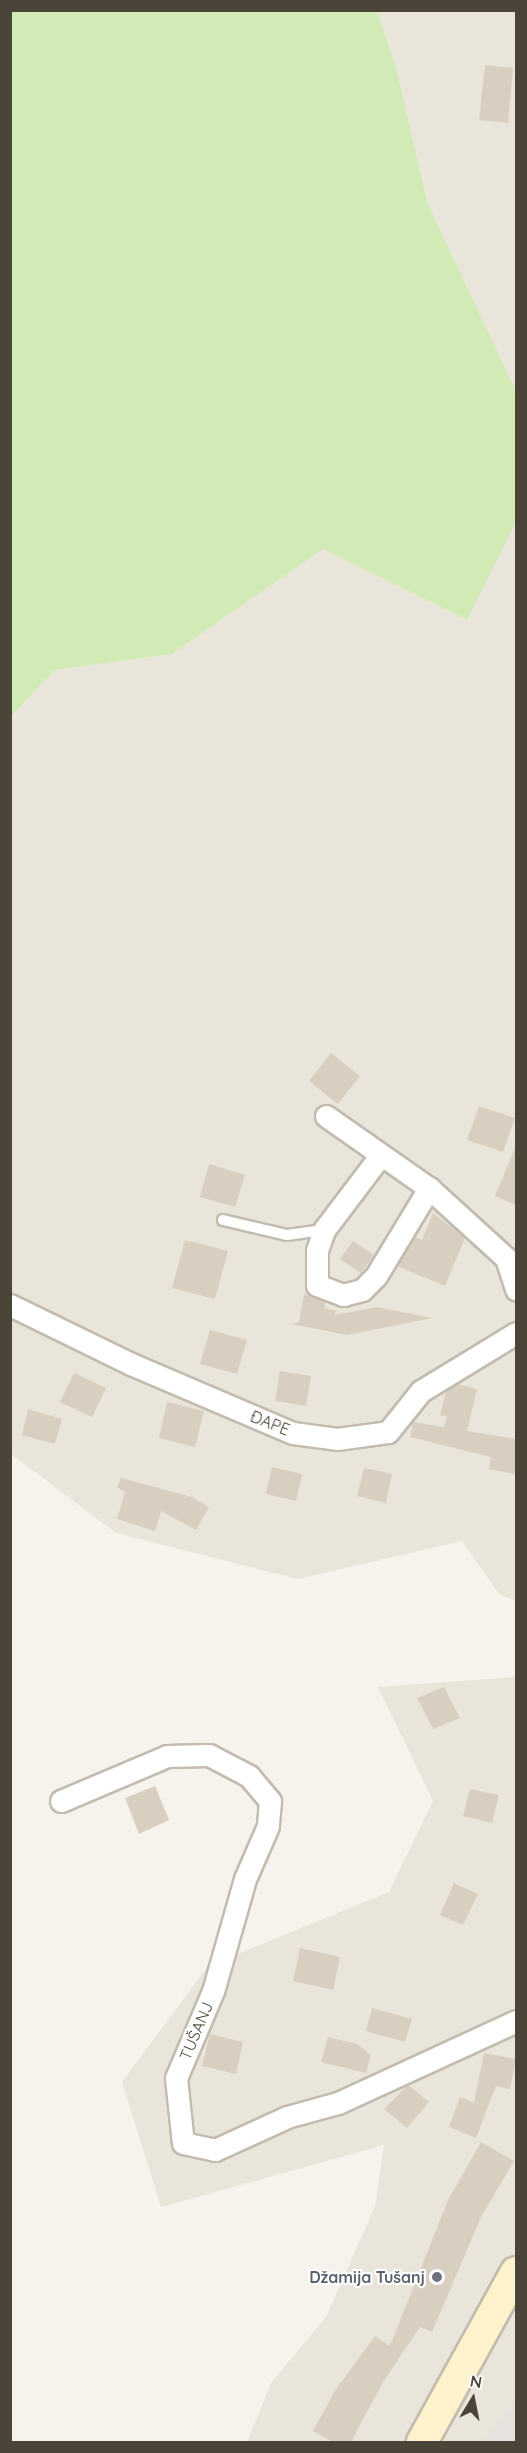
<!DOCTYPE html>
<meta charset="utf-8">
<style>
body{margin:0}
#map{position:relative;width:527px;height:2453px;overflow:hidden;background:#f6f3ec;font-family:Quicksand,sans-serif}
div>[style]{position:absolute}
.residential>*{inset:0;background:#eae5da}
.industrial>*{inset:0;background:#e6e2dd}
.green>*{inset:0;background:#d2eab5}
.building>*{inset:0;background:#d8cfc1}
.roads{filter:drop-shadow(2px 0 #c2bbae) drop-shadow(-2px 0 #c2bbae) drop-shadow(0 2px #c2bbae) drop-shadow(0 -2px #c2bbae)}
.lane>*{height:10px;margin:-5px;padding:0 5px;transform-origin:5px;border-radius:5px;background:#fff}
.street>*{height:21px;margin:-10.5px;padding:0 10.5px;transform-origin:10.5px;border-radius:10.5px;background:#fff}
.secondary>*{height:30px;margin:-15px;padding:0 15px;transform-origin:15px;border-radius:15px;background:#fff3cd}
.dots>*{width:16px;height:16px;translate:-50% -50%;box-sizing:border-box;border:3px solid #fff;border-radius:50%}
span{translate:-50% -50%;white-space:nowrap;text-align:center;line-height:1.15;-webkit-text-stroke:4.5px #fff;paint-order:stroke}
.street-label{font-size:16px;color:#4b4439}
.worship-label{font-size:16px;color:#5b616d;font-weight:700}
.right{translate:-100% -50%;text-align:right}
.frame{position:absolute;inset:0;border:12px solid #4b4439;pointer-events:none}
.north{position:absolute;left:443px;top:2369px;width:60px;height:60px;-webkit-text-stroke:4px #fff;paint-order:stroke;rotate:10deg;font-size:16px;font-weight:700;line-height:24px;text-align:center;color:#4b4439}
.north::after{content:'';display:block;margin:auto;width:21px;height:27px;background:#4b4439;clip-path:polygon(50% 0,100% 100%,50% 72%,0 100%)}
</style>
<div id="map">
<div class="residential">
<i style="clip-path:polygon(377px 11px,516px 11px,516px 391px,428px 204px,396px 67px)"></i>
<i style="clip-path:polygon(516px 522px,516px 1601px,499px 1594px,462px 1541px,298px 1579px,116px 1533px,11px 1454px,10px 716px,55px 670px,172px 654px,323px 549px,467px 620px)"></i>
<i style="clip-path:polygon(516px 1677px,516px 2442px,247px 2442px,271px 2383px,326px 2317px,375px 2206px,384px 2145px,161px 2207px,122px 2082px,208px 1966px,389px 1892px,433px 1801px,378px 1687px)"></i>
</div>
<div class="industrial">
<i style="clip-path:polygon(516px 2399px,516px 2442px,482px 2442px)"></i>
</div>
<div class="green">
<i style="clip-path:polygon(11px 10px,377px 11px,396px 67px,428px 204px,516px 391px,516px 522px,467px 620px,323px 549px,172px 654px,55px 670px,11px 716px)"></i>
</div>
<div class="building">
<i style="clip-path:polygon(485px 65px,513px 68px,508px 123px,479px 120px)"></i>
<i style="clip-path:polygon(331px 1053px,360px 1076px,338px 1104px,309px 1081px)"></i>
<i style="clip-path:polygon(479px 1106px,515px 1118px,503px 1152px,467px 1140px)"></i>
<i style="clip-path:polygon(516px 1145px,516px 1205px,495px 1196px)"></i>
<i style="clip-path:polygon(209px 1164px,245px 1175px,235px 1207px,200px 1197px)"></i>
<i style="clip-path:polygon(433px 1213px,465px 1238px,445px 1286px,397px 1266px,415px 1237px,422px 1240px)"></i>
<i style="clip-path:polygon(185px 1240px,228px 1251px,215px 1299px,172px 1288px)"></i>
<i style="clip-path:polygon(353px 1241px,374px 1255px,361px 1273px,340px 1259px)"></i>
<i style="clip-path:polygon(304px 1294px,325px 1302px,324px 1308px,337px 1311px,334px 1315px,377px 1307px,432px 1318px,347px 1335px,291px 1324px,299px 1322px)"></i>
<i style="clip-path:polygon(210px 1330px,247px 1340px,237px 1374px,200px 1364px)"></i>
<i style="clip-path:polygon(280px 1371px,311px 1376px,306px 1406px,275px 1401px)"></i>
<i style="clip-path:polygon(74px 1373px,106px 1388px,92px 1417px,60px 1402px)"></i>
<i style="clip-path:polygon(457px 1384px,477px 1389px,467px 1431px,516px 1439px,516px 1474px,489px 1469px,491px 1457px,410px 1437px,413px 1422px,444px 1427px,447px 1416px,440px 1415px,446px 1391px)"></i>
<i style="clip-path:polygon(167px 1402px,204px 1411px,195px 1447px,159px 1438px)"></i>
<i style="clip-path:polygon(28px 1409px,62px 1419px,55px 1444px,22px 1435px)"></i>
<i style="clip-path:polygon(272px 1467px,302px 1474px,296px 1501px,266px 1494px)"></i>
<i style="clip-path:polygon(364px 1468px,392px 1474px,386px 1503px,357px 1496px)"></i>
<i style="clip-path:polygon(121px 1478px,192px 1497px,209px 1507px,196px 1530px,161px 1511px,155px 1531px,117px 1519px,125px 1492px,117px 1487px)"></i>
<i style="clip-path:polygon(444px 1687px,460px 1718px,433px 1729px,417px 1698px)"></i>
<i style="clip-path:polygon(155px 1786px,169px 1820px,139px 1834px,125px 1798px)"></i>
<i style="clip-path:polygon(470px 1789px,499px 1795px,492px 1823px,463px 1816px)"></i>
<i style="clip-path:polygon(454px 1883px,478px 1894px,463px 1925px,440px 1915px)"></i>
<i style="clip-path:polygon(300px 1948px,340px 1957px,333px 1990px,293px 1981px)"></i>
<i style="clip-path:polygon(372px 2008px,412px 2019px,405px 2042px,366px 2031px)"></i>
<i style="clip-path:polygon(210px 2034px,243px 2042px,236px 2074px,202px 2066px)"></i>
<i style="clip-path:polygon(328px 2037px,357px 2044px,371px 2055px,366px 2073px,321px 2062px)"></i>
<i style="clip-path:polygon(484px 2053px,516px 2059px,510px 2089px,496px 2086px,476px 2138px,449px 2127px,460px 2097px,474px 2103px)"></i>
<i style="clip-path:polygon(408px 2085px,429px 2102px,407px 2128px,384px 2109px)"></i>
<i style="clip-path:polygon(481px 2142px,514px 2161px,481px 2217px,432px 2332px,420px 2327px,383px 2382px,351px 2442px,333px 2442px,313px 2431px,336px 2389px,375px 2336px,390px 2346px,448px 2200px)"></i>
</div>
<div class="roads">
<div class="lane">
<i style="left:223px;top:1220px;width:66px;rotate:13.2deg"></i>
<i style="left:287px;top:1235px;width:37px;rotate:-8deg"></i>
</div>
<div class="street">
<i style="left:326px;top:1116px;width:126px;rotate:35deg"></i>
<i style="left:429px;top:1188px;width:104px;rotate:42.3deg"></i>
<i style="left:506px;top:1258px;width:33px;rotate:72deg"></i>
<i style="left:380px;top:1156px;width:93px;rotate:127.1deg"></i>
<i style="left:324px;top:1230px;width:21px;rotate:109deg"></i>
<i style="left:317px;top:1250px;width:35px;rotate:90deg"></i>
<i style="left:317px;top:1285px;width:28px;rotate:21deg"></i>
<i style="left:343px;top:1295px;width:20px;rotate:-15deg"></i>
<i style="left:362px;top:1290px;width:20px;rotate:-45deg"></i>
<i style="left:376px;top:1276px;width:103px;rotate:-58.9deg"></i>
<i style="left:10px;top:1305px;width:135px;rotate:26deg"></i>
<i style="left:131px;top:1364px;width:176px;rotate:23.1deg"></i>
<i style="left:293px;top:1433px;width:44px;rotate:7.8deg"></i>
<i style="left:337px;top:1439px;width:51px;rotate:-7.8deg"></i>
<i style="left:388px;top:1432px;width:53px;rotate:-51.2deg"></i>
<i style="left:421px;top:1391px;width:111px;rotate:-31.4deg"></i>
<i style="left:61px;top:1801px;width:115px;rotate:-23deg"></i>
<i style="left:167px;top:1756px;width:42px;rotate:-1.4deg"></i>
<i style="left:209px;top:1755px;width:45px;rotate:27.7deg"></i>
<i style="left:249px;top:1776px;width:33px;rotate:50deg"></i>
<i style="left:270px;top:1801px;width:25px;rotate:95deg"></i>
<i style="left:268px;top:1826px;width:58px;rotate:113.5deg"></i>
<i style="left:245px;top:1879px;width:116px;rotate:105.9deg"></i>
<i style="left:213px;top:1991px;width:95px;rotate:113deg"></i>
<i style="left:176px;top:2078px;width:65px;rotate:83.9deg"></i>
<i style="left:183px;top:2143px;width:33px;rotate:12deg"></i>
<i style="left:215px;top:2150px;width:79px;rotate:-24.6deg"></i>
<i style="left:287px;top:2117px;width:53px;rotate:-15.4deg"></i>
<i style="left:338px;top:2103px;width:196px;rotate:-24.7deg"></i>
</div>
<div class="secondary">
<i style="left:422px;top:2442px;width:194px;rotate:-61.1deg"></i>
</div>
</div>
<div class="dots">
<i style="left:437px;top:2277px;background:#6b7280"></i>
</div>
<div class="street-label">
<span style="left:270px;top:1423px;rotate:22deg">ĐAPE</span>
<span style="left:196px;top:2031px;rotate:-67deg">TUŠANJ</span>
</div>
<div class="worship-label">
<span class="right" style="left:425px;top:2277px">Džamija Tušanj</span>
</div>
<div class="frame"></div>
<div class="north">N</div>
</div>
